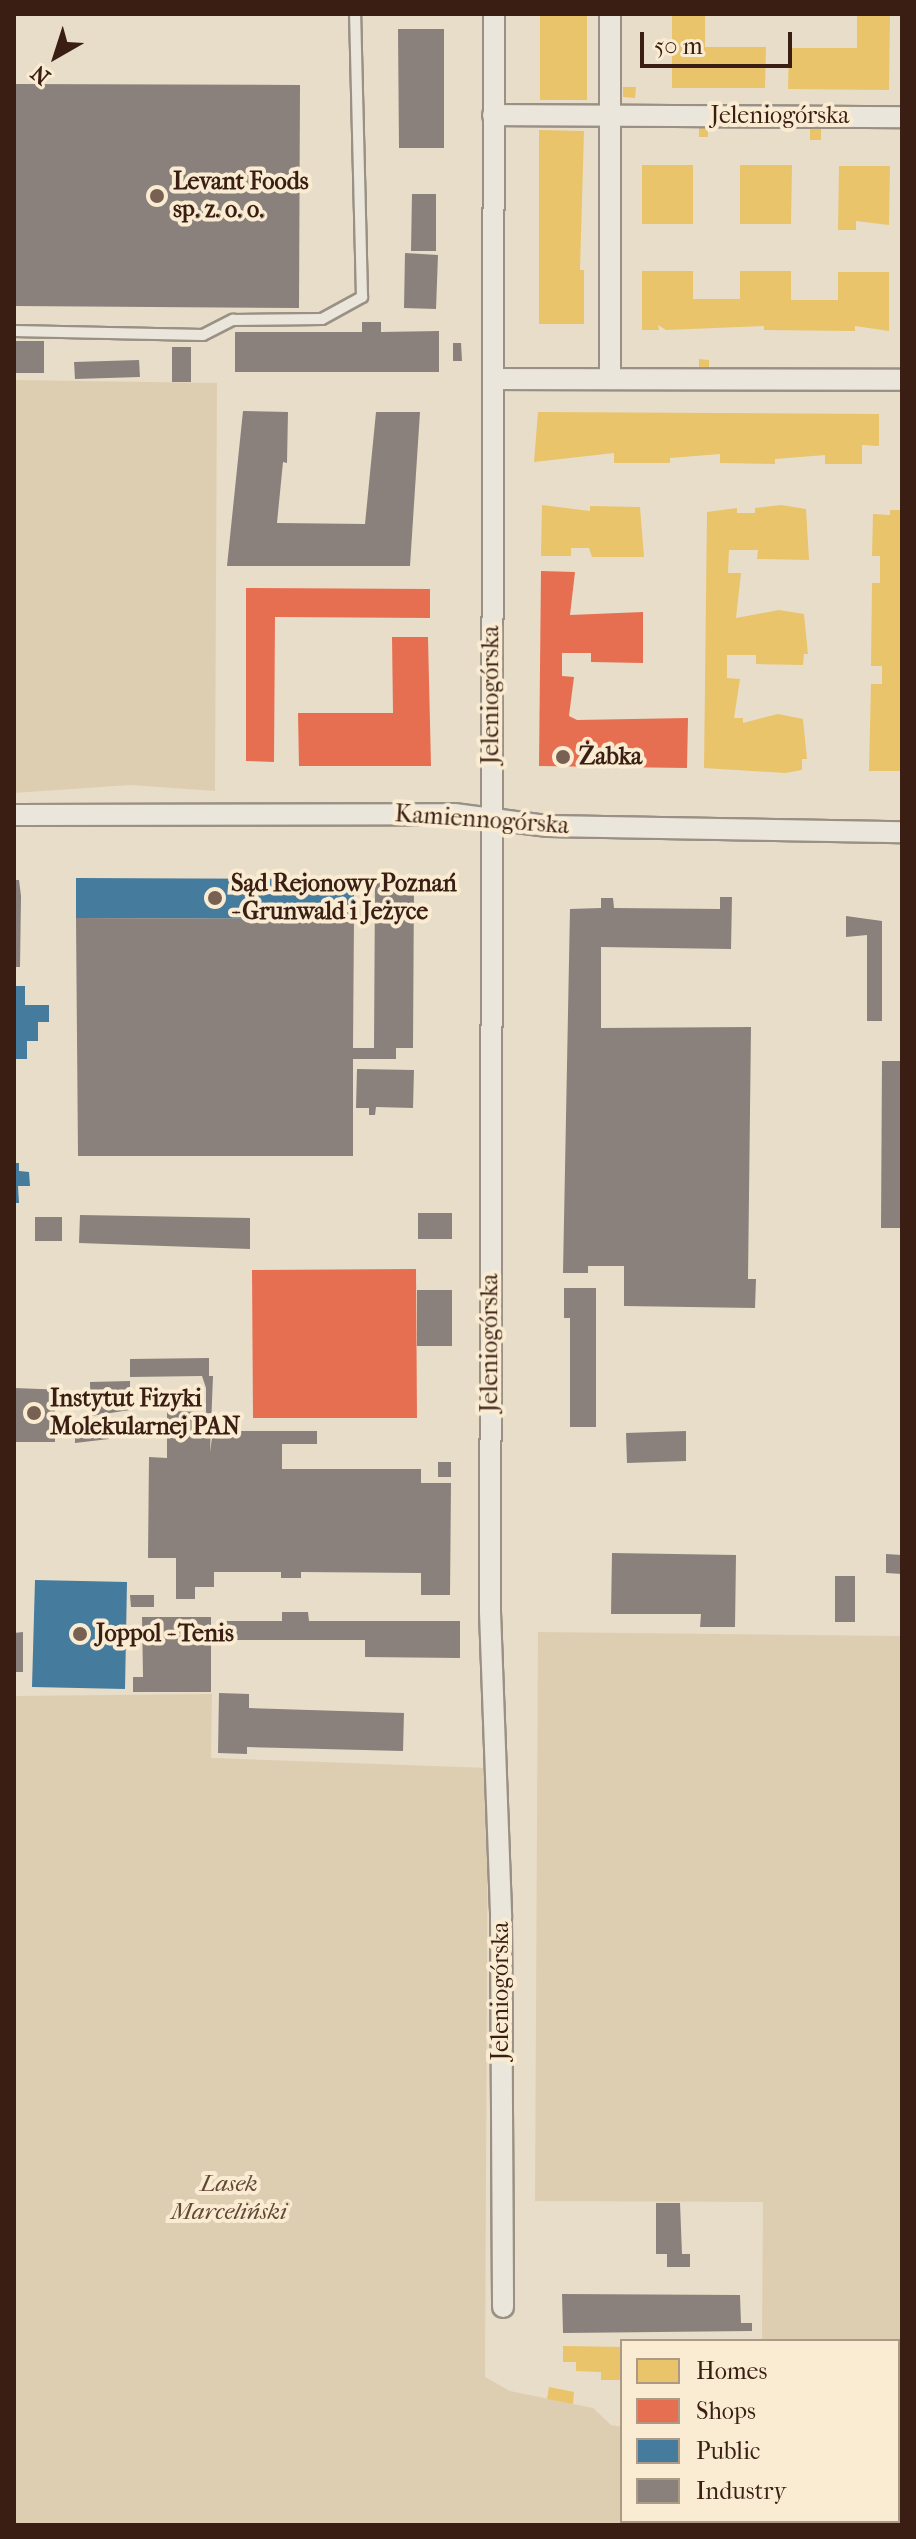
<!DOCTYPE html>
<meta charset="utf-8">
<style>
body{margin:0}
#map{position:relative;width:916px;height:2539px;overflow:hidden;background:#e8ddc8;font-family:"IM FELL French Canon",serif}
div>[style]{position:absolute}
.green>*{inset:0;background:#deceb1}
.homes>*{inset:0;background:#e9c46a}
.shops>*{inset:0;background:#e76f51}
.public>*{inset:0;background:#457b9d}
.industry>*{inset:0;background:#8a817c}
.roads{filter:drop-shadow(2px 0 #9a9184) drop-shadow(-2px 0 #9a9184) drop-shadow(0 2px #9a9184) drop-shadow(0 -2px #9a9184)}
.service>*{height:10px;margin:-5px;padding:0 5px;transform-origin:5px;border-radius:5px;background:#ebe6dc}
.minor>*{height:20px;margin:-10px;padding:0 10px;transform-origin:10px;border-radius:10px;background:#ebe6dc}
.dots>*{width:22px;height:22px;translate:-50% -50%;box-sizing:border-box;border:4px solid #f9ecd2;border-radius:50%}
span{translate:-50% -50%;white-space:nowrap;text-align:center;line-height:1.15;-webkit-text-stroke:8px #f9ecd2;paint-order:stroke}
.street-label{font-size:24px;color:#3b1e13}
.poi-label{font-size:24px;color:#3b1e13;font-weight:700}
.left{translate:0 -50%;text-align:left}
.park-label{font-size:24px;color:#624736;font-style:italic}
.frame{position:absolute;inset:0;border:16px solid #3b1e13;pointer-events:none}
.legend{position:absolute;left:620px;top:2339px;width:280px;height:184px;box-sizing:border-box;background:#f9ecd2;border:2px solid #ad9a86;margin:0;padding:10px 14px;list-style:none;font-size:24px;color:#3b1e13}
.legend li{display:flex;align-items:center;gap:16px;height:40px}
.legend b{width:40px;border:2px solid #ad9a86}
.north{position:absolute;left:16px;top:16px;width:80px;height:80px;-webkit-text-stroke:6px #f9ecd2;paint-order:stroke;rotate:219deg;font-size:22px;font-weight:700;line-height:32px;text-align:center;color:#3b1e13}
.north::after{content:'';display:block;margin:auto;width:28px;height:36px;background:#3b1e13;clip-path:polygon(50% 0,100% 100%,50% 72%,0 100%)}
.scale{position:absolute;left:640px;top:32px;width:152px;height:36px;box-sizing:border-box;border:4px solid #3b1e13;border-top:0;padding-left:10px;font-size:24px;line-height:28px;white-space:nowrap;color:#3b1e13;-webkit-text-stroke:6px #f9ecd2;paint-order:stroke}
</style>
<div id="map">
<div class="green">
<i style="clip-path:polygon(14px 380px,217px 383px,215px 791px,130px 785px,14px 793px)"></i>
<i style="clip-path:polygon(538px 1632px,902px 1636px,902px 2525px,14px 2525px,14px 1696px,212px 1694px,211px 1758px,488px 1768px,485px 2377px,510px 2391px,593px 2408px,611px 2425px,622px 2427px,622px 2521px,898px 2521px,898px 2341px,762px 2341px,763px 2202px,535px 2201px)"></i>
</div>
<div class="homes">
<i style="clip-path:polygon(540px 14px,587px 14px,587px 100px,540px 100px)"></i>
<i style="clip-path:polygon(672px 14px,705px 14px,705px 47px,766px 47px,765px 88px,672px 88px)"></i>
<i style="clip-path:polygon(857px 14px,890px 14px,889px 90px,788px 89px,789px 48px,857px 48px)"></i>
<i style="clip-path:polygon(623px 87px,636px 87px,635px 98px,623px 97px)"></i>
<i style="clip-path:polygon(699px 126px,708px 126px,708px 137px,699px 137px)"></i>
<i style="clip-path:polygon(810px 128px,821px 128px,821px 140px,810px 140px)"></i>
<i style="clip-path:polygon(539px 130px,584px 131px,580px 270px,584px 270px,584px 324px,539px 324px)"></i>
<i style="clip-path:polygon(642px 165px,693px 165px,693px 224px,642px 224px)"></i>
<i style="clip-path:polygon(740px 165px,792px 165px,791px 224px,740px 224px)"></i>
<i style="clip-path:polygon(839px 166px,890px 166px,889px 225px,856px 221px,856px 230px,838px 230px)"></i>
<i style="clip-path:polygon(642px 271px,693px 271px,693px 299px,740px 299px,740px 271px,791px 271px,791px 300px,838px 300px,838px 272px,889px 272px,889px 331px,855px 326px,855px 331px,764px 330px,764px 326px,666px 330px,658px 325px,659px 330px,642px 330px)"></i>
<i style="clip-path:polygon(699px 359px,709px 360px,709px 369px,699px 369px)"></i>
<i style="clip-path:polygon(538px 412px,879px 414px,879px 446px,862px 445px,862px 464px,825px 464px,825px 455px,775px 459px,775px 464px,720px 463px,720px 454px,670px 458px,670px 463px,614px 463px,614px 453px,534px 462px)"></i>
<i style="clip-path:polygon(542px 505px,590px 511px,590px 506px,640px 507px,644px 557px,592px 557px,589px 548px,571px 548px,571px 556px,541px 556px)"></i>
<i style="clip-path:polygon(781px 505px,806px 509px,809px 560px,757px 559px,758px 550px,729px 550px,728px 573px,741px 573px,736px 618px,779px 610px,804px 614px,808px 654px,804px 654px,803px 665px,756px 664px,756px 655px,727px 655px,727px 678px,740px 679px,734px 718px,743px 718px,743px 723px,778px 714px,803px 719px,807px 759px,802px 759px,802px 770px,785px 773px,704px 768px,707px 512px,737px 508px,737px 513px,755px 513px,755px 508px)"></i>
<i style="clip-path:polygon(890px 510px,902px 510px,902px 771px,869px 771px,871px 684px,882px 684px,882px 666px,871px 666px,872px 583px,880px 583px,880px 556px,872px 556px,873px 514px,890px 515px)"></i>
<i style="clip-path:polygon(563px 2346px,622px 2347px,622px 2380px,601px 2380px,601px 2372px,576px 2371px,576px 2362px,563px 2362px)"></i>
<i style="clip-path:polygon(549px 2387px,574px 2392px,573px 2404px,547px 2399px)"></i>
</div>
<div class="shops">
<i style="clip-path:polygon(541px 571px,575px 572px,570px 615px,643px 612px,643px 663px,591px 662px,591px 653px,562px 653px,562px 676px,574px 677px,569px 716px,577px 720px,688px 718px,687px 768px,539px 766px)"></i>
<i style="clip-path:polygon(246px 588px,430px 589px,430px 618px,275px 617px,274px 762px,246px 761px)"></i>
<i style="clip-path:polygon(392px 637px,428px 637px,431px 766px,299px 766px,298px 713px,393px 713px)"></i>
<i style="clip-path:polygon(416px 1269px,417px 1418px,253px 1418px,252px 1270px)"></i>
</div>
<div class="public">
<i style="clip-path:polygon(76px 878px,354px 879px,354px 919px,76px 918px)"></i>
<i style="clip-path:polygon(14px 986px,25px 986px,25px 1005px,49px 1005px,49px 1022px,38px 1022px,38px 1041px,27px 1041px,27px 1059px,14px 1059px)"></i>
<i style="clip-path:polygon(14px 1163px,19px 1163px,19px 1171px,29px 1172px,30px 1186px,18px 1186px,19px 1203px,14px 1203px)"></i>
<i style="clip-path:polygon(35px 1580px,127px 1582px,125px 1689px,32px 1687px)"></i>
</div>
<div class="industry">
<i style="clip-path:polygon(398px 29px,444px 29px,444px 148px,399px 148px)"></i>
<i style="clip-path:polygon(14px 84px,300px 85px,299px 308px,14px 306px)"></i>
<i style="clip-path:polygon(412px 194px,436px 194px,436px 251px,411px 251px)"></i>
<i style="clip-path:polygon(405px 253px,438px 255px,436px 309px,404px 308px)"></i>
<i style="clip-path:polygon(362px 322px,381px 322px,381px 332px,439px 331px,439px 372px,235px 372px,235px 332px,362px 332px)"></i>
<i style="clip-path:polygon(14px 341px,44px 341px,44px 373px,14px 373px)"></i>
<i style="clip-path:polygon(453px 343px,461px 343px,462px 361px,453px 361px)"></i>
<i style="clip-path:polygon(172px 347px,191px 347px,191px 382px,172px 382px)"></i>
<i style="clip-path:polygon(139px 360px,140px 377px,75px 379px,74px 362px)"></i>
<i style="clip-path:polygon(243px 411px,288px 412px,287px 463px,283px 462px,277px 523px,365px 524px,376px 412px,420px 412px,410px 566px,227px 566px)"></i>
<i style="clip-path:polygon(14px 880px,19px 880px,21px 896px,20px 967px,14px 967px)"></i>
<i style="clip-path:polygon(375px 881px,414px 882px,413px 1048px,396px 1048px,396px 1059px,353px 1059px,353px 1156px,78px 1156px,76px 918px,354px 919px,353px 1048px,374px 1048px)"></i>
<i style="clip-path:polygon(720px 897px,732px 897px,731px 949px,601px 947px,601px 1028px,751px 1027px,748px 1279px,756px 1279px,755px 1308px,624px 1306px,624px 1266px,588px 1266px,588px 1273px,563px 1273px,570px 909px,601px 908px,601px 898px,613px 898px,614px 908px,720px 909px)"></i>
<i style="clip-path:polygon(846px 916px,882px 921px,882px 1021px,867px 1021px,867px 935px,846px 937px)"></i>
<i style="clip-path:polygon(882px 1061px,902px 1061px,902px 1228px,881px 1228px)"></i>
<i style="clip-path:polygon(357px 1069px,414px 1070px,413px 1108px,376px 1107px,375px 1115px,369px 1115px,369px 1108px,356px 1108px)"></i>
<i style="clip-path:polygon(418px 1213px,452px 1213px,452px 1239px,418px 1239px)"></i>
<i style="clip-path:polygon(80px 1215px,250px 1218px,250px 1249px,79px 1243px)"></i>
<i style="clip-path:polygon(35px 1217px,62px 1217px,62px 1241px,35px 1241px)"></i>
<i style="clip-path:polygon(564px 1288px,596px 1288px,596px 1427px,570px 1427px,570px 1318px,564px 1318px)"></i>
<i style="clip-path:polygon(417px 1290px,452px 1290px,452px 1346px,417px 1346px)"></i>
<i style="clip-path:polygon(209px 1358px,209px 1376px,213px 1376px,210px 1452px,213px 1431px,317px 1431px,317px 1444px,282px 1444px,282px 1469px,421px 1469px,421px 1483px,451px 1483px,450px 1595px,421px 1595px,421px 1573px,301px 1572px,301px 1578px,281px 1578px,281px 1572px,214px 1572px,214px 1587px,195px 1587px,195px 1599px,176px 1599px,176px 1558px,148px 1558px,149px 1457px,167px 1458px,167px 1411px,206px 1412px,206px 1388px,202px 1376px,130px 1377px,130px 1359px)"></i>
<i style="clip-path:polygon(130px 1381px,130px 1410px,91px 1416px,90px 1382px)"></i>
<i style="clip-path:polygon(14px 1388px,67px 1390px,66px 1399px,55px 1399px,55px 1442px,16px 1442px)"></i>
<i style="clip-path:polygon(75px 1418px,109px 1419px,109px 1439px,75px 1443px)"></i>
<i style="clip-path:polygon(686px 1431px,686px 1461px,627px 1463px,626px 1433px)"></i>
<i style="clip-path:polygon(438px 1462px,451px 1462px,451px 1477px,438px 1477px)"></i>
<i style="clip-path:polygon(612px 1553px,736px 1555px,735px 1627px,700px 1627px,701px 1614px,611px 1614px)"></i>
<i style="clip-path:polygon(886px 1554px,902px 1555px,902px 1574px,886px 1573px)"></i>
<i style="clip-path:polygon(835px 1576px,855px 1576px,855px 1622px,835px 1622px)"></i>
<i style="clip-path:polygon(130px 1595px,154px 1595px,154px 1607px,131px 1607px)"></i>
<i style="clip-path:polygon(282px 1612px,308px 1612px,309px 1621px,460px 1621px,460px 1658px,365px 1657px,365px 1640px,225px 1640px,225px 1621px,282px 1621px)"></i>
<i style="clip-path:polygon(142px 1617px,211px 1617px,211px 1692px,133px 1692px,133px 1677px,143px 1677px)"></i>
<i style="clip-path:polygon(23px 1632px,23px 1672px,14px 1672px,14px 1633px)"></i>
<i style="clip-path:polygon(219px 1693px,249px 1694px,249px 1708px,404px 1713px,403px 1751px,247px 1747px,247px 1754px,218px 1753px)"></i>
<i style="clip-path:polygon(656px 2203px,680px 2203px,682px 2254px,690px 2254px,690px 2267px,667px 2267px,667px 2254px,656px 2254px)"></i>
<i style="clip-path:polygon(562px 2294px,740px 2295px,741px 2323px,752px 2323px,752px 2331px,563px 2333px)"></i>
</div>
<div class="roads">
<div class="service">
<i style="left:14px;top:331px;width:189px;rotate:1.2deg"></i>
<i style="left:203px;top:335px;width:34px;rotate:-27deg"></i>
<i style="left:233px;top:320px;width:89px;rotate:-0.6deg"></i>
<i style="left:322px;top:319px;width:46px;rotate:-28.8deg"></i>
<i style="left:362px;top:297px;width:283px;rotate:-91.4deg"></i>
</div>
<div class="minor">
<i style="left:494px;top:14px;width:1598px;rotate:90.14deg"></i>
<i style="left:490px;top:1612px;width:306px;rotate:87.9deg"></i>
<i style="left:501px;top:1918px;width:389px;rotate:89.7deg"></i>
<i style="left:493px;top:115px;width:409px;rotate:0.3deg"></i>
<i style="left:493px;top:379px;width:409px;rotate:0.1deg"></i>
<i style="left:610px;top:379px;width:365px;rotate:-90deg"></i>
<i style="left:14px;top:815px;width:440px;rotate:-0.1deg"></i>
<i style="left:454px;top:814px;width:95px;rotate:7.3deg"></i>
<i style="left:548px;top:826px;width:354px;rotate:1deg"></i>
</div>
</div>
<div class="dots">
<i style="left:157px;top:196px;background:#786152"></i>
<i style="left:563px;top:757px;background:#786152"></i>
<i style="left:215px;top:898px;background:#786152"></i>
<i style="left:34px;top:1413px;background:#786152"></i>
<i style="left:80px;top:1634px;background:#786152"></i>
</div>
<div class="street-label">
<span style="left:780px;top:116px">Jeleniogórska</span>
<span style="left:491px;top:695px;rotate:-90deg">Jeleniogórska</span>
<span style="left:482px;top:820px;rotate:4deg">Kamiennogórska</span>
<span style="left:490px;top:1343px;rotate:-90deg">Jeleniogórska</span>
<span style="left:501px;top:1991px;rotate:-90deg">Jeleniogórska</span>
</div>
<div class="poi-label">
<span class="left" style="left:173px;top:196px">Levant Foods<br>sp. z. o. o.</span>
<span class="left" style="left:579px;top:757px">Żabka</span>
<span class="left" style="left:231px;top:898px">Sąd Rejonowy Poznań<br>- Grunwald i Jeżyce</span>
<span class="left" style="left:50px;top:1413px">Instytut Fizyki<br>Molekularnej PAN</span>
<span class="left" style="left:96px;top:1634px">Joppol - Tenis</span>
</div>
<div class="park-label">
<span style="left:229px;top:2198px">Lasek<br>Marceliński</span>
</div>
<div class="frame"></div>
<ul class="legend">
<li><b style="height:22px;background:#e9c46a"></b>Homes</li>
<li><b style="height:22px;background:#e76f51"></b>Shops</li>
<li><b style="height:22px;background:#457b9d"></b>Public</li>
<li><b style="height:22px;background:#8a817c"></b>Industry</li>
</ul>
<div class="north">N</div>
<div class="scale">50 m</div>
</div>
